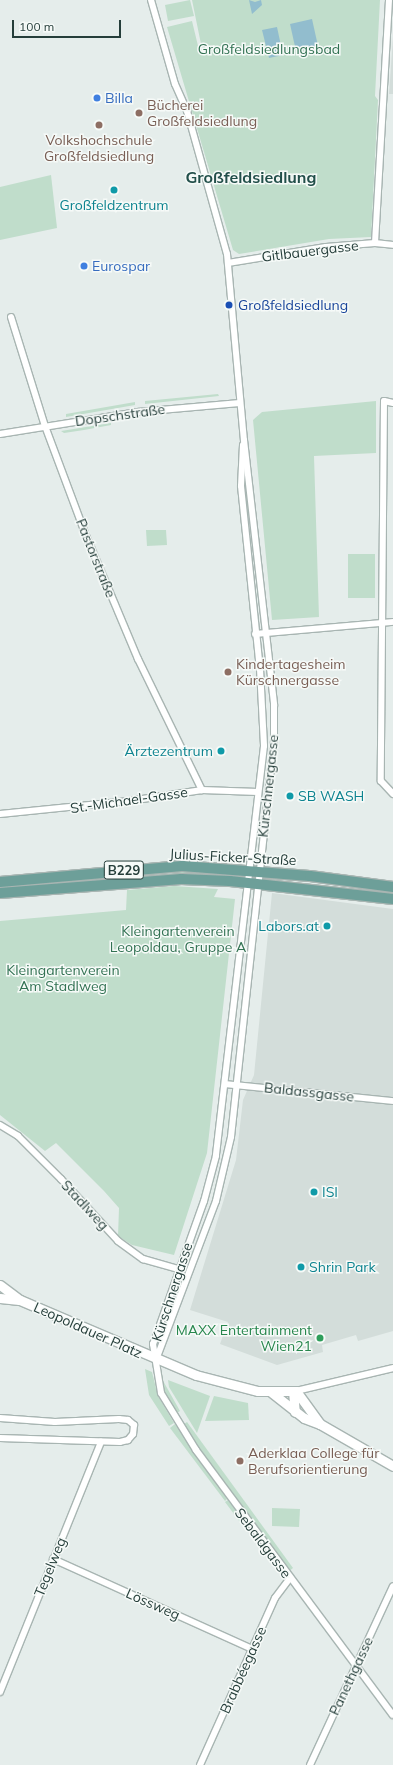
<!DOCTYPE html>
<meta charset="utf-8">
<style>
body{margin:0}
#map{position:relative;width:393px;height:1765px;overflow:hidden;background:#e5edeb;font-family:Mulish,sans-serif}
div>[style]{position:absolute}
.built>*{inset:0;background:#d3ddda}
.green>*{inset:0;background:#c0ddcb}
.water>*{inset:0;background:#92bdce}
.roads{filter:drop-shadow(1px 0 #a8b5b2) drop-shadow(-1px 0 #a8b5b2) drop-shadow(0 1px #a8b5b2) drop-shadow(0 -1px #a8b5b2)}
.street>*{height:6px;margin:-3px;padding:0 3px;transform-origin:3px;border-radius:3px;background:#fff}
.secondary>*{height:9px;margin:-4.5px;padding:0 4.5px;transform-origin:4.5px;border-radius:4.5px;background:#fff}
.primary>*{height:10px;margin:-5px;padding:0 5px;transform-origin:5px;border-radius:5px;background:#6d9f99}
.dots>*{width:11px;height:11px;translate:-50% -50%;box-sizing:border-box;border:2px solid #f6faf8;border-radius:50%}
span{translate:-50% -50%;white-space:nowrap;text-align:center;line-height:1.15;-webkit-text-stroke:3px #f6faf8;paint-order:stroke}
.shield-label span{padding:1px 3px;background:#f6faf8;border:1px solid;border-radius:3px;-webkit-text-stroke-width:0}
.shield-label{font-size:13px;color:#253e3a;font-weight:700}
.park-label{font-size:14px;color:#327253}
.shop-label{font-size:14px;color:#366cbe}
.left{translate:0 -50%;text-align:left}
.education-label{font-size:14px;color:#785e54}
.culture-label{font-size:14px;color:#0d838f}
.right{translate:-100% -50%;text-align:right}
.street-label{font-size:14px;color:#253e3a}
.transit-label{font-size:14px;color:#164399}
.leisure-label{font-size:14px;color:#27864d}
.quarter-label{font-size:16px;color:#224f4a;font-weight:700}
.scale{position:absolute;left:12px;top:20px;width:109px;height:18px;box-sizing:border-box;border:2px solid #253e3a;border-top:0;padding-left:5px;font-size:12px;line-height:14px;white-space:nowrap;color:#253e3a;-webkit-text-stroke:3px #f6faf8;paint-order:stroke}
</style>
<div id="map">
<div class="built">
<i style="clip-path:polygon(393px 37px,393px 94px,389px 94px)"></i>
<i style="clip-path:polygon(272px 893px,393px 909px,393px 1331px,358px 1341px,356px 1335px,322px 1345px,323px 1352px,277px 1365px,220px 1344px,228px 1322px,190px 1310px,236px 1160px,243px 1100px,254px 1075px)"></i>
</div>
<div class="green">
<i style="clip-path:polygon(190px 0,194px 16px,168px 21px,165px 5px)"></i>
<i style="clip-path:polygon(192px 0,380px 0,375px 96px,378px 100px,371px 237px,329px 239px,239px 254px,233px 250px,167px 27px,192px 21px,199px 50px,202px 49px)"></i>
<i style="clip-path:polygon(51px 175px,57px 228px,0 240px,0 187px)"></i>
<i style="clip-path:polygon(218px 394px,219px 396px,145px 404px,145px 401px)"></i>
<i style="clip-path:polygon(376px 401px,376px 453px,314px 456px,319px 617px,272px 620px,253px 420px,262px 412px)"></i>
<i style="clip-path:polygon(135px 402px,135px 405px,66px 417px,66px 414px)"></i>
<i style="clip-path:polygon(111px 423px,111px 425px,84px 430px,64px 433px,61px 431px)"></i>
<i style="clip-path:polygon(146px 530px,166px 530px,167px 545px,147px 546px)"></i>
<i style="clip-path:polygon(348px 554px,375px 554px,375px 598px,348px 598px)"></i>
<i style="clip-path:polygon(168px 870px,231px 873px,231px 876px,168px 873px,0 889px,0 885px)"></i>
<i style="clip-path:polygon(174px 886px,218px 889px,214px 897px,235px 899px,207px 1153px,174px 1255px,132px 1245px,118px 1236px,119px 1208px,104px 1191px,56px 1143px,45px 1151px,0 1115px,0 921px,126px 910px,127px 890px)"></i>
<i style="clip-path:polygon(145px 1369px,152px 1372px,158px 1396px,174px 1423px,169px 1426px,149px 1395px)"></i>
<i style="clip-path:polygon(162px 1379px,180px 1411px,177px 1413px,165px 1394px)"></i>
<i style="clip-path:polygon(168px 1380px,210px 1396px,197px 1433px,169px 1387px)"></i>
<i style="clip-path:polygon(214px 1396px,248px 1403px,249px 1420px,205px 1421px)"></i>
<i style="clip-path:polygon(187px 1422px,293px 1568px,288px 1572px,206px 1458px,184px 1424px)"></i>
<i style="clip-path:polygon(175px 1424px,227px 1499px,225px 1501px,170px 1428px)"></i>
<i style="clip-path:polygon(228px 1500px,246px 1524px,243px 1526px,225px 1502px)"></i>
<i style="clip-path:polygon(272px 1508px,300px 1509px,299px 1527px,272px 1526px)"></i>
</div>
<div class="water">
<i style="clip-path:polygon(249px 0,255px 2px,261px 0,262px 5px,252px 14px)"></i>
<i style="clip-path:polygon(312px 19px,318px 46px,296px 51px,290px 24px)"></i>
<i style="clip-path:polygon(277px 27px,283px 55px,269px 58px,262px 30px)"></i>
</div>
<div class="roads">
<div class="street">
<i style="left:151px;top:0;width:87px;rotate:74.1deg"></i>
<i style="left:175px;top:84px;width:30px;rotate:66deg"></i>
<i style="left:187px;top:111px;width:148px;rotate:74.4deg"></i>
<i style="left:227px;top:254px;width:187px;rotate:84.8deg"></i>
<i style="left:244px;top:440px;width:267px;rotate:83.5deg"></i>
<i style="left:274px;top:705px;width:36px;rotate:90deg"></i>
<i style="left:274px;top:741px;width:398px;rotate:96.2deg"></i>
<i style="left:231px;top:1137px;width:66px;rotate:103.2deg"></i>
<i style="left:216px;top:1201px;width:170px;rotate:110.7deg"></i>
<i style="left:375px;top:243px;width:243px;rotate:-86.7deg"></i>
<i style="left:228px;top:263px;width:99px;rotate:-9.3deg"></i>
<i style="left:326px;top:247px;width:49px;rotate:-4.7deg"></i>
<i style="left:375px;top:243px;width:18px;rotate:6deg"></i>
<i style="left:11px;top:317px;width:114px;rotate:72.7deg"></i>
<i style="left:45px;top:426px;width:114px;rotate:69.5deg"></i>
<i style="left:85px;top:533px;width:137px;rotate:67.2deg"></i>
<i style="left:138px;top:659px;width:146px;rotate:64deg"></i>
<i style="left:393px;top:403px;width:9px;rotate:-167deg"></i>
<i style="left:384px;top:401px;width:380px;rotate:90.5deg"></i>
<i style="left:381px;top:781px;width:18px;rotate:47deg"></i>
<i style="left:0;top:434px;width:140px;rotate:-9.1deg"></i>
<i style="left:138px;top:412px;width:102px;rotate:-5deg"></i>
<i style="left:243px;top:445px;width:41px;rotate:92.8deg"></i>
<i style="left:241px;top:486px;width:184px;rotate:84.1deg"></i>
<i style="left:260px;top:669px;width:77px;rotate:87deg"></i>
<i style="left:264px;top:746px;width:413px;rotate:96.7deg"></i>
<i style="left:216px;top:1156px;width:47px;rotate:104.9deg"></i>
<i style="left:204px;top:1201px;width:152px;rotate:109.6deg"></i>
<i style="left:153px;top:1344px;width:50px;rotate:80.7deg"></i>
<i style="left:161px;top:1393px;width:67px;rotate:58.4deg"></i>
<i style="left:196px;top:1450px;width:330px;rotate:53.4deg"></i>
<i style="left:255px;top:634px;width:139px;rotate:-5deg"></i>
<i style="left:0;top:814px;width:130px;rotate:-5.8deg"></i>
<i style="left:129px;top:801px;width:74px;rotate:-8.6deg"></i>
<i style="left:202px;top:790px;width:56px;rotate:2deg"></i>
<i style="left:225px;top:1084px;width:169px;rotate:5.8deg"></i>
<i style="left:0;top:1125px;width:21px;rotate:31deg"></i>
<i style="left:18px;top:1136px;width:61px;rotate:45deg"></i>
<i style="left:61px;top:1179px;width:84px;rotate:47.4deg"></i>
<i style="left:118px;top:1241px;width:31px;rotate:36deg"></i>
<i style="left:143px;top:1259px;width:37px;rotate:16deg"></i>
<i style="left:296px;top:1391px;width:100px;rotate:-13.3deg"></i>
<i style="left:0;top:1418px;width:55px;rotate:4.2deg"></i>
<i style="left:55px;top:1422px;width:64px;rotate:-2.7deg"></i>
<i style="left:119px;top:1419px;width:9px;rotate:6deg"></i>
<i style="left:128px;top:1420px;width:8px;rotate:40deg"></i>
<i style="left:134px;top:1425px;width:9px;rotate:96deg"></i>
<i style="left:133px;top:1434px;width:8px;rotate:130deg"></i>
<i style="left:128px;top:1440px;width:8px;rotate:166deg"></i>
<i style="left:120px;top:1442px;width:120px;rotate:-178.1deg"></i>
<i style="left:53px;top:1559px;width:218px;rotate:24.3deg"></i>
<i style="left:0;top:1692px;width:270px;rotate:-68deg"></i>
<i style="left:200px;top:1765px;width:183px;rotate:-65.8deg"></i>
<i style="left:275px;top:1598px;width:25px;rotate:-53deg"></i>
<i style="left:310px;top:1765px;width:197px;rotate:-65.1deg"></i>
</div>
<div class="secondary">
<i style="left:0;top:1285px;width:25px;rotate:37deg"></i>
<i style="left:20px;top:1300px;width:191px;rotate:23.1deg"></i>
<i style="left:196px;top:1375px;width:64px;rotate:14.5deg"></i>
<i style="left:258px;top:1391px;width:38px"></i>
<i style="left:296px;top:1391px;width:41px;rotate:54deg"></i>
<i style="left:0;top:1298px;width:19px;rotate:6deg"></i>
<i style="left:293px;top:1391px;width:21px;rotate:85deg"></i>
<i style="left:271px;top:1392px;width:42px;rotate:38.2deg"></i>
<i style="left:304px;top:1418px;width:17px;rotate:21deg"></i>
<i style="left:320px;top:1424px;width:84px;rotate:29.9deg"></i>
</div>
<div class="primary">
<i style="left:0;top:882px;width:183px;rotate:-5deg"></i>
<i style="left:182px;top:866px;width:128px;rotate:4.5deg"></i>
<i style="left:310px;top:876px;width:84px;rotate:7.5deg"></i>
<i style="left:0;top:893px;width:182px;rotate:-4.4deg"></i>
<i style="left:181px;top:879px;width:49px;rotate:2.3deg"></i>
<i style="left:230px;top:881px;width:164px;rotate:6.3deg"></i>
</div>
</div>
<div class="dots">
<i style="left:97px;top:98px;background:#3f7fe0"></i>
<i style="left:139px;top:113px;background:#8d6e63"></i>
<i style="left:99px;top:125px;background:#8d6e63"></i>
<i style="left:114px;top:190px;background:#0f9aa8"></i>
<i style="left:84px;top:266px;background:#3f7fe0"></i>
<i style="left:229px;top:305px;background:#1a4fb4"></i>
<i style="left:228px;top:672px;background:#8d6e63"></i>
<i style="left:221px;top:751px;background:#0f9aa8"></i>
<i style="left:290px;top:796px;background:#0f9aa8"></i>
<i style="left:327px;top:926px;background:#0f9aa8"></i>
<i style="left:314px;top:1192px;background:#0f9aa8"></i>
<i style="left:301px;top:1267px;background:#0f9aa8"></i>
<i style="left:320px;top:1338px;background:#2e9e5b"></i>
<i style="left:240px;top:1461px;background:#8d6e63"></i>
</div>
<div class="shield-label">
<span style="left:124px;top:870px">B229</span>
</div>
<div class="park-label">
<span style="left:269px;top:49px">Großfeldsiedlungsbad</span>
<span style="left:178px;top:939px">Kleingartenverein<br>Leopoldau, Gruppe A</span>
<span style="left:63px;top:978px">Kleingartenverein<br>Am Stadlweg</span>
</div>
<div class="shop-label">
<span class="left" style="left:105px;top:98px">Billa</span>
<span class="left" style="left:92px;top:266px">Eurospar</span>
</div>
<div class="education-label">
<span class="left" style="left:147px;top:113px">Bücherei<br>Großfeldsiedlung</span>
<span style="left:99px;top:148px">Volkshochschule<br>Großfeldsiedlung</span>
<span class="left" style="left:236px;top:672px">Kindertagesheim<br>Kürschnergasse</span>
<span class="left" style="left:248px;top:1461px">Aderklaa College für<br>Berufsorientierung</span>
</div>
<div class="culture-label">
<span style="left:114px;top:205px">Großfeldzentrum</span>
<span class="right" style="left:213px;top:751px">Ärztezentrum</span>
<span class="left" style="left:298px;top:796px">SB WASH</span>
<span class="right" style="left:319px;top:926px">Labors.at</span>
<span class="left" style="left:322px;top:1192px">ISI</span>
<span class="left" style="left:309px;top:1267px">Shrin Park</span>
</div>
<div class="street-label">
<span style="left:310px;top:251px;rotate:-7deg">Gitlbauergasse</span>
<span style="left:120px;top:415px;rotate:-8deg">Dopschstraße</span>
<span style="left:96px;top:558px;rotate:68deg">Pastorstraße</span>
<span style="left:268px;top:786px;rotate:-84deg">Kürschnergasse</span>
<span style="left:129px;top:800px;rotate:-8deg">St.-Michael-Gasse</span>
<span style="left:233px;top:857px;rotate:3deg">Julius-Ficker-Straße</span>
<span style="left:309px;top:1092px;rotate:6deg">Baldassgasse</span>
<span style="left:85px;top:1205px;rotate:47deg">Stadlweg</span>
<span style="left:172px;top:1292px;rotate:-72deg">Kürschnergasse</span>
<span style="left:88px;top:1330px;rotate:24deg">Leopoldauer Platz</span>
<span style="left:263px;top:1543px;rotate:53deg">Sebaldgasse</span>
<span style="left:50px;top:1567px;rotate:-68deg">Tegelweg</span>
<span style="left:153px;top:1604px;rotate:24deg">Lössweg</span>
<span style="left:243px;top:1670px;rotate:-66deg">Brabbéegasse</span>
<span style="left:351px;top:1676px;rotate:-65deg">Panethgasse</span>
</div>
<div class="transit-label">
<span class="left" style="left:238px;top:305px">Großfeldsiedlung</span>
</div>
<div class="leisure-label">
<span class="right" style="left:312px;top:1338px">MAXX Entertainment<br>Wien21</span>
</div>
<div class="quarter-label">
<span style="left:251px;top:177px">Großfeldsiedlung</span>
</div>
<div class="scale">100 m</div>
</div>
